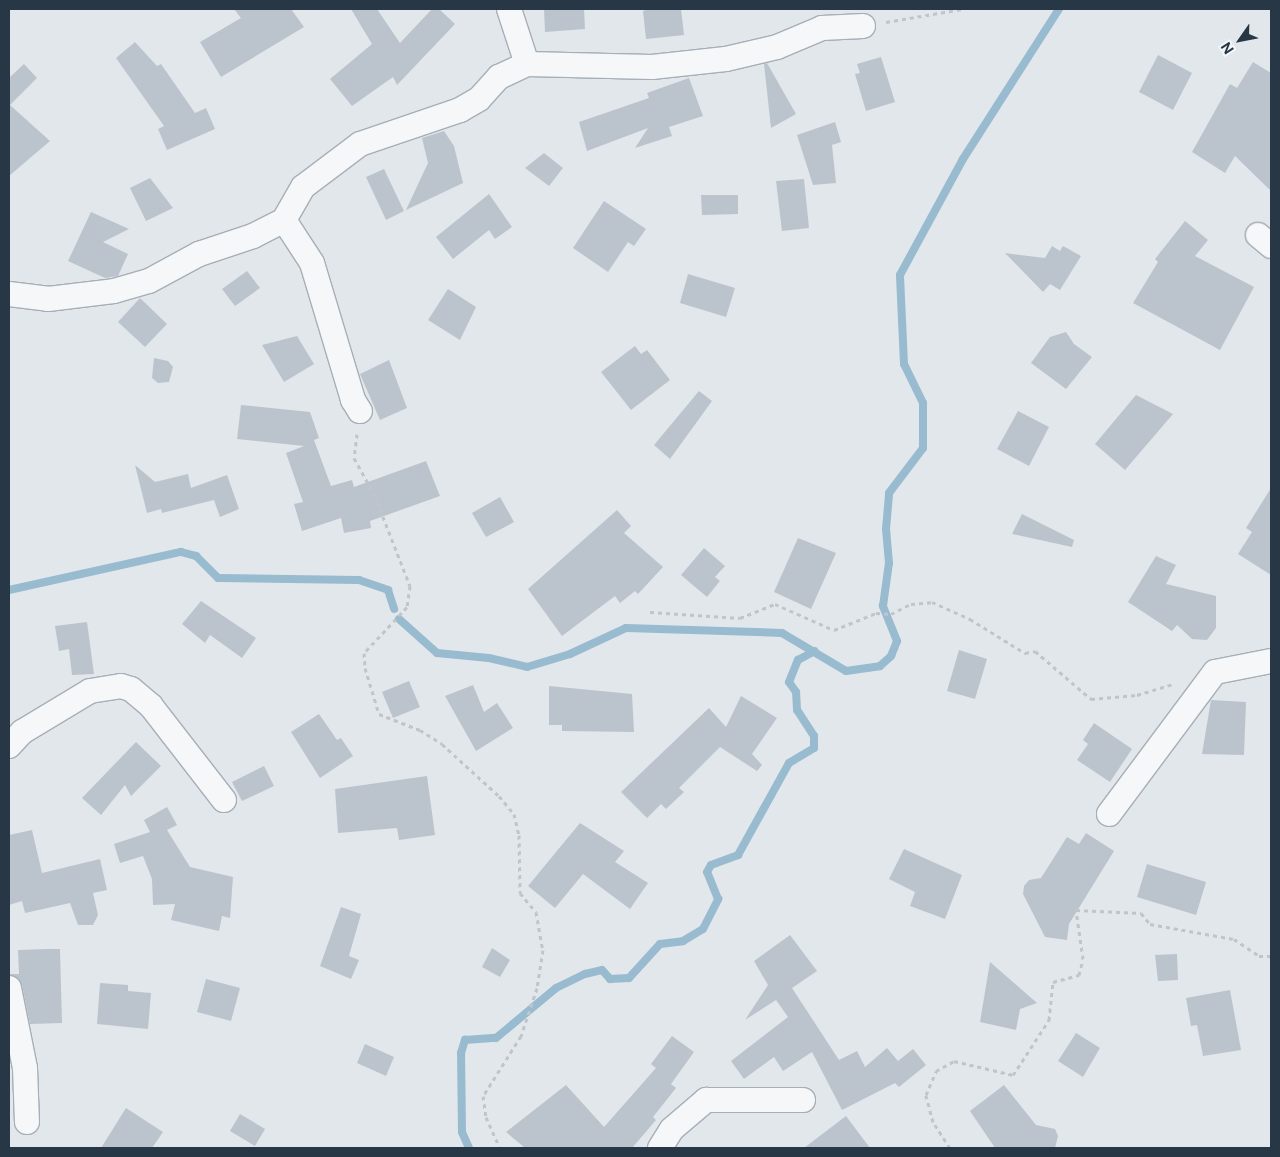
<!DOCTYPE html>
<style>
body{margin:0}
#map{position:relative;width:1280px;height:1157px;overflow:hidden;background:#e2e7ec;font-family:"Public Sans",sans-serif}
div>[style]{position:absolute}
.stream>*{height:8px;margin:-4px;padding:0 4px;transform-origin:4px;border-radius:4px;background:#99bbcf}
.building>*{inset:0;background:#bbc4cc}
.path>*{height:3px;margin-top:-1.5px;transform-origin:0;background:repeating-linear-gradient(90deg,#c0c5ca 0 4px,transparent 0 8px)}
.roads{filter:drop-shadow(1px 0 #a6afb7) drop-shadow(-1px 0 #a6afb7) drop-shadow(0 1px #a6afb7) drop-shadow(0 -1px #a6afb7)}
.street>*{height:24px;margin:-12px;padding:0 12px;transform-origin:12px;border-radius:12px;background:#f5f7f9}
span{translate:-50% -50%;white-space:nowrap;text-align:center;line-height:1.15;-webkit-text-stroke:4px #f2f6f9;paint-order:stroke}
.frame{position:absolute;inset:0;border:10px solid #283746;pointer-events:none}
.north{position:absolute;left:1215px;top:15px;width:50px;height:50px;-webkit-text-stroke:4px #f2f6f9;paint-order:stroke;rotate:237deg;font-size:14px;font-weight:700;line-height:20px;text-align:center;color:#283746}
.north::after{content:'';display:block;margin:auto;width:18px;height:22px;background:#283746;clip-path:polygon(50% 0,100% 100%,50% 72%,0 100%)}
</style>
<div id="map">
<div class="stream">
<i style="left:9px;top:590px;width:176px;rotate:-12.5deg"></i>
<i style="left:181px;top:552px;width:16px;rotate:15deg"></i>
<i style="left:196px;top:556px;width:31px;rotate:45deg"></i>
<i style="left:218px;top:578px;width:141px;rotate:0.8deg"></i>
<i style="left:359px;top:580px;width:31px;rotate:19deg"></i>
<i style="left:388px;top:590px;width:20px;rotate:72deg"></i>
<i style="left:399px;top:619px;width:51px;rotate:41.8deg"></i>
<i style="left:437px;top:653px;width:52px;rotate:5.5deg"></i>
<i style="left:489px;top:658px;width:39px;rotate:13deg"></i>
<i style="left:527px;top:667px;width:45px;rotate:-16.8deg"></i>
<i style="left:570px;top:654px;width:62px;rotate:-24.9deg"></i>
<i style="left:626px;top:628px;width:156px;rotate:1.8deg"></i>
<i style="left:782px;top:633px;width:74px;rotate:30.7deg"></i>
<i style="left:846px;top:671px;width:34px;rotate:-8deg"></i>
<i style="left:880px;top:666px;width:15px;rotate:-42deg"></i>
<i style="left:891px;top:656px;width:16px;rotate:-68deg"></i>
<i style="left:897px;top:641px;width:38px;rotate:-112deg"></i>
<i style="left:883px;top:606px;width:43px;rotate:-82.1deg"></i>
<i style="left:889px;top:563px;width:34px;rotate:-95deg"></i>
<i style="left:886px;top:529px;width:36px;rotate:-85deg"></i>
<i style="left:889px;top:493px;width:56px;rotate:-52.9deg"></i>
<i style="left:923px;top:448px;width:45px;rotate:-90deg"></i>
<i style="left:923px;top:403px;width:43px;rotate:-116deg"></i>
<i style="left:904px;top:364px;width:89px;rotate:-92.6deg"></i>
<i style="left:900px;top:275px;width:132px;rotate:-61.5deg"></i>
<i style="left:963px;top:159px;width:178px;rotate:-57.4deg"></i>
<i style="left:469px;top:1148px;width:17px;rotate:-114deg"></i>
<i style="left:462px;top:1132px;width:79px;rotate:-90.7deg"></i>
<i style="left:461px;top:1053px;width:14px;rotate:-73deg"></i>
<i style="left:465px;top:1040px;width:31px;rotate:-4deg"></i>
<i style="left:496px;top:1038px;width:78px;rotate:-39.8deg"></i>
<i style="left:556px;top:988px;width:32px;rotate:-26deg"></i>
<i style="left:585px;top:974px;width:17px;rotate:-13deg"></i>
<i style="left:602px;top:970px;width:12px;rotate:48deg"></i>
<i style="left:610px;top:979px;width:19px;rotate:-3deg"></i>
<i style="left:629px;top:978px;width:46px;rotate:-47.6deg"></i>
<i style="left:660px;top:944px;width:23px;rotate:-7deg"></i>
<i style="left:683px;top:941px;width:23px;rotate:-31deg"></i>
<i style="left:703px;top:929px;width:34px;rotate:-63deg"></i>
<i style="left:718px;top:899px;width:29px;rotate:-112deg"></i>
<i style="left:707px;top:872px;width:8px;rotate:-60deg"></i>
<i style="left:711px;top:865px;width:29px;rotate:-20deg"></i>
<i style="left:738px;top:855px;width:105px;rotate:-61deg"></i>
<i style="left:789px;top:763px;width:29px;rotate:-31deg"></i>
<i style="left:814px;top:748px;width:12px;rotate:-90deg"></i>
<i style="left:814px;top:736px;width:31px;rotate:-123deg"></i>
<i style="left:797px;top:710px;width:18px;rotate:-93deg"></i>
<i style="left:796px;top:692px;width:12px;rotate:-125deg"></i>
<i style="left:789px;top:682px;width:24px;rotate:-68deg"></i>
<i style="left:798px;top:660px;width:19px;rotate:-28deg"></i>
</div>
<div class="building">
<i style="clip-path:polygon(234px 9px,291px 9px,304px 27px,221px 77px,200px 42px,241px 18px)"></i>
<i style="clip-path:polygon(351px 9px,377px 9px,400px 43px,432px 9px,439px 9px,455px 24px,397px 85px,393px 77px,352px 106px,330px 79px,372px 44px)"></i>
<i style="clip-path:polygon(544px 9px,584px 9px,585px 29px,545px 32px)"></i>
<i style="clip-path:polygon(648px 9px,681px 9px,684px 35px,646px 39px,643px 11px)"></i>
<i style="clip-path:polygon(135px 42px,157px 66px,161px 64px,195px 113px,206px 108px,215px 129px,167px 150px,158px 129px,164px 126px,116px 58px)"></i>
<i style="clip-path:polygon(1158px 55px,1192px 73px,1173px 110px,1139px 92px)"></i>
<i style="clip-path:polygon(881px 57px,895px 102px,866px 111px,855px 74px,860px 73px,857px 64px)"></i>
<i style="clip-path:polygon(1253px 62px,1271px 73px,1271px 191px,1235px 156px,1225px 173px,1192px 152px,1230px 84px,1237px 88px)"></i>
<i style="clip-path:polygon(767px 63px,796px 114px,771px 128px,764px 64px)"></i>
<i style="clip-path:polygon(24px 64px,37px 78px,10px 105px,50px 141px,9px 176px,9px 78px)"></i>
<i style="clip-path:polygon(689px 78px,703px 116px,669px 127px,672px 136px,635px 148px,648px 128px,587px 151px,579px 122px,649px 98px,647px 93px)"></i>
<i style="clip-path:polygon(835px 122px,841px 142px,832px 145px,836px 183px,813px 185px,797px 135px)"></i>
<i style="clip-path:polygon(444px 131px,454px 146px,463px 183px,406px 210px,428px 163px,422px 138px)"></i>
<i style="clip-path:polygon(544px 153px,563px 168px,549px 186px,525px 168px)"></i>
<i style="clip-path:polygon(384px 169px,404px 211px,386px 220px,366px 177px)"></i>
<i style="clip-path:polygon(150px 178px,173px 208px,146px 221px,130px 188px)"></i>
<i style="clip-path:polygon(804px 179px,809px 228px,782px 231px,776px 181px)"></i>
<i style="clip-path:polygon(489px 194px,512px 227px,495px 239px,489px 230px,453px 259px,436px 237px)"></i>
<i style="clip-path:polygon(701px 195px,738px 195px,738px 214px,702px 215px)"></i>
<i style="clip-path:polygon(604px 201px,646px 229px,634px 246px,628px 242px,608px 272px,573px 248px)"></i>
<i style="clip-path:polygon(91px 212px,129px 229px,103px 242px,128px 254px,118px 276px,105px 278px,68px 261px)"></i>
<i style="clip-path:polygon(1185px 221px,1208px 240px,1195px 256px,1254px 287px,1220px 350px,1133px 303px,1158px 262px,1155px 259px)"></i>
<i style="clip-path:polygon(1052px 246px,1060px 251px,1063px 246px,1081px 256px,1060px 290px,1050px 284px,1043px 292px,1005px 253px,1045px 258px)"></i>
<i style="clip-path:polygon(247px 271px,260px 288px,235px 306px,222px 289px)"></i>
<i style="clip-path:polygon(688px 274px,735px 288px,726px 317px,680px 303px)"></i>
<i style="clip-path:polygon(448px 289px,476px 307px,460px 340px,428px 320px)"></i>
<i style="clip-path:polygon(140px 298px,167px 324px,145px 347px,118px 322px)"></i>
<i style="clip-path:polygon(1066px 332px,1074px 344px,1092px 357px,1066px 389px,1031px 363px,1050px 337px)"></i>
<i style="clip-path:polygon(297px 336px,314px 364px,284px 382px,262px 345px)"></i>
<i style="clip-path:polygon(635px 346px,641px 354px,647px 350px,670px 380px,631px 410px,601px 372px)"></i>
<i style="clip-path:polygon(154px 358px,168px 361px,173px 367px,169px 382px,158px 383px,152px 378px)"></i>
<i style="clip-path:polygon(389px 360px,407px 408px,380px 420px,360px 374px)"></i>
<i style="clip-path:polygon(699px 391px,712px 401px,670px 459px,654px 445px)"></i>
<i style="clip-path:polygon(1136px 395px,1173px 414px,1125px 470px,1095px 444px)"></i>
<i style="clip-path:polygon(241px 405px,310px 412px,319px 438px,314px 440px,331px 486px,352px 480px,354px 487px,426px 461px,440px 496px,370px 521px,371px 528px,344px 533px,341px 518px,302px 531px,294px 504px,303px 502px,286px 453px,304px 446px,237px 439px)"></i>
<i style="clip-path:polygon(1018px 411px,1049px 427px,1029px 466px,997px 449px)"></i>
<i style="clip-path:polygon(135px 465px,155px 482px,188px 474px,191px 488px,227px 475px,239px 509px,220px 517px,214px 500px,162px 513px,161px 509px,147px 513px)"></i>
<i style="clip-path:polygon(1271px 488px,1271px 575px,1238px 554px,1252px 532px,1246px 528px)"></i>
<i style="clip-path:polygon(500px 497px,514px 522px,486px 537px,472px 513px)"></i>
<i style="clip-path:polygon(617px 510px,631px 526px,624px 533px,663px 567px,638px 594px,635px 591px,620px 603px,615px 596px,562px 636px,528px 589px)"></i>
<i style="clip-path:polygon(1022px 514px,1074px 540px,1072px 547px,1012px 534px)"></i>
<i style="clip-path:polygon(798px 538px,836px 553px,811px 609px,774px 592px)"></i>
<i style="clip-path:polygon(704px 548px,725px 566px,715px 577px,720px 581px,707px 597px,681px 575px)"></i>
<i style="clip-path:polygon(1156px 556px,1176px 565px,1166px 584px,1216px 596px,1216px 628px,1207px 640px,1192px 639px,1177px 625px,1172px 631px,1128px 602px)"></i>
<i style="clip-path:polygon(201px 601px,256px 638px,242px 658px,210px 635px,205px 643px,182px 624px)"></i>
<i style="clip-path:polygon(87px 622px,94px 674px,72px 675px,69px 649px,59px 651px,55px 626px)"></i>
<i style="clip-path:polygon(959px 650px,987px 659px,975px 699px,947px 691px)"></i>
<i style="clip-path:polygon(409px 681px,420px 707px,393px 718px,382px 692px)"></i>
<i style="clip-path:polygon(473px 685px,484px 712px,497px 703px,513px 728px,476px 751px,445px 696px)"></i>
<i style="clip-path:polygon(549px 686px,632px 694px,634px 732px,562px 731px,562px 725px,549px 725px)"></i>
<i style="clip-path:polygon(741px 696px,777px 718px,752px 754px,762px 765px,757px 771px,720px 747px,679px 788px,684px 792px,666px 809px,661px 804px,647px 818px,621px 792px,709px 708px,726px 727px)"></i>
<i style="clip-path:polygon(1211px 700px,1246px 702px,1244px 755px,1202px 754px)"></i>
<i style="clip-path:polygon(319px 714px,337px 740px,341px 738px,353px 756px,320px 778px,291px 732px)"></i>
<i style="clip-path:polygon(1094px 723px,1132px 749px,1110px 782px,1077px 760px,1088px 744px,1083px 740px)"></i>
<i style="clip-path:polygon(136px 742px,161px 766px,131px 796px,125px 785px,101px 815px,82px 798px)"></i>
<i style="clip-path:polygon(264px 766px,274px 786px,242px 801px,232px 782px)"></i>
<i style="clip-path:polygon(427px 776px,435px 835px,399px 840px,397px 828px,338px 833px,335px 789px)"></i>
<i style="clip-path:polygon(167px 807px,177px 825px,167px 830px,190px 867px,233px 877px,230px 918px,222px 916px,219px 931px,171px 920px,175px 904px,153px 905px,152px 879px,143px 856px,120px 863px,114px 844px,150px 832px,144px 820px)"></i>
<i style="clip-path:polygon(580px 823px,624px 851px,615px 862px,648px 883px,630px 909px,583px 874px,555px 908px,528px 886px)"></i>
<i style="clip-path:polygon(32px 830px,42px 873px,100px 859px,107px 890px,93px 893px,98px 915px,93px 925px,78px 925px,70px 903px,25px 913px,22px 901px,9px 905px,9px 835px)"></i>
<i style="clip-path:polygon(1086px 833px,1114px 851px,1069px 924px,1067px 940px,1045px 937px,1023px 894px,1024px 886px,1029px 880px,1041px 878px,1067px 837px,1079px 844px)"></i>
<i style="clip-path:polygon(904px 849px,962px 875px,945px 919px,910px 906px,915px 892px,889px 879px)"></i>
<i style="clip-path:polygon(1147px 864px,1206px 882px,1196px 915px,1137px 897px)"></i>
<i style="clip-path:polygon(341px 907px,361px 914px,349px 956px,359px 960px,351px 979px,320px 966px)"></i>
<i style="clip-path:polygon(790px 935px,817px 971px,792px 988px,839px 1060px,857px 1051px,865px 1067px,887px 1048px,898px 1061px,913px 1049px,926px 1065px,899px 1087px,895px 1083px,842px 1110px,812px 1052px,783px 1071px,774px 1057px,744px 1079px,731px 1061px,788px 1017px,776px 1000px,745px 1020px,768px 985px,754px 961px)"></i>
<i style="clip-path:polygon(492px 948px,510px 960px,500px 977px,482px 967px)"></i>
<i style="clip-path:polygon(47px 949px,60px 949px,62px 1023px,30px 1024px,22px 985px,9px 974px,19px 974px,18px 950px)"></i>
<i style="clip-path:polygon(1177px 954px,1178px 980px,1158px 981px,1155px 955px)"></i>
<i style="clip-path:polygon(990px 962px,1037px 1003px,1020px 1009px,1016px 1030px,980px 1022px)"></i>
<i style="clip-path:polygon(206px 979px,240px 988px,231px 1021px,197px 1012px)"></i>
<i style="clip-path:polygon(100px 983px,128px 985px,128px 991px,151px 993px,148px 1029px,97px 1024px)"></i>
<i style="clip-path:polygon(1230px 990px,1241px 1050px,1203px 1056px,1197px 1025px,1191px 1026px,1186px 998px)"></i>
<i style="clip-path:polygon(1076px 1033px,1100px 1048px,1083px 1077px,1058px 1061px)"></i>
<i style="clip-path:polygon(672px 1036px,694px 1052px,671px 1084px,676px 1088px,653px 1117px,656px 1120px,632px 1148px,525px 1148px,506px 1132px,566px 1085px,604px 1127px,656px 1068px,651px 1064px)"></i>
<i style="clip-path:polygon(365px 1044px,394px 1057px,386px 1076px,357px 1063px)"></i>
<i style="clip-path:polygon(1004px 1085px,1036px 1125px,1055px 1129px,1058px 1136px,1055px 1148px,995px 1148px,970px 1111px)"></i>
<i style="clip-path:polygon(126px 1108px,163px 1132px,152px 1148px,101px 1148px)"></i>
<i style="clip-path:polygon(240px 1114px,265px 1129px,255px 1146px,230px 1131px)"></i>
<i style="clip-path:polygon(846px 1116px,870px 1148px,804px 1148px)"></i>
</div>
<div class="path">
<i style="left:886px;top:22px;width:77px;rotate:-9.7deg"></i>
<i style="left:357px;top:434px;width:24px;rotate:97deg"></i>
<i style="left:354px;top:458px;width:41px;rotate:60.9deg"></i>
<i style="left:374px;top:494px;width:99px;rotate:68.6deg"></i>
<i style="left:410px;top:586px;width:21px;rotate:98deg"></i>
<i style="left:407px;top:607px;width:63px;rotate:133.1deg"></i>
<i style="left:364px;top:653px;width:15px;rotate:86deg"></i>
<i style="left:365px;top:668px;width:48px;rotate:73.1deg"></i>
<i style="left:379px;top:714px;width:44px;rotate:21.3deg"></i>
<i style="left:420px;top:730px;width:26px;rotate:32deg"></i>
<i style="left:442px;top:744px;width:77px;rotate:42.4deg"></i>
<i style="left:499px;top:796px;width:23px;rotate:50deg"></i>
<i style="left:514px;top:814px;width:22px;rotate:77deg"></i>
<i style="left:519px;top:835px;width:58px;rotate:89deg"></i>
<i style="left:520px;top:893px;width:25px;rotate:50deg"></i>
<i style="left:536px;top:912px;width:39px;rotate:80deg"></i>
<i style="left:543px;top:950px;width:38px;rotate:99deg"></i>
<i style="left:537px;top:988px;width:51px;rotate:108.4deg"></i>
<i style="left:521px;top:1036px;width:71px;rotate:122.3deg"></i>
<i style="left:483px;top:1096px;width:21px;rotate:82deg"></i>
<i style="left:486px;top:1117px;width:34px;rotate:66deg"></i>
<i style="left:650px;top:612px;width:90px;rotate:3.8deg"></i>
<i style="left:740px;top:618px;width:38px;rotate:-22deg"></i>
<i style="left:775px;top:604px;width:64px;rotate:23.8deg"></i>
<i style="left:834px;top:630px;width:45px;rotate:-22deg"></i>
<i style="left:876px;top:613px;width:15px;rotate:4deg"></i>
<i style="left:891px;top:614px;width:22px;rotate:-27deg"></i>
<i style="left:911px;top:604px;width:21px;rotate:-5deg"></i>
<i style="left:932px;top:602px;width:42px;rotate:24.1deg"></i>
<i style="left:970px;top:619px;width:65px;rotate:31.7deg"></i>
<i style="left:1025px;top:653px;width:10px;rotate:-11deg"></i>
<i style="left:1035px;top:651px;width:74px;rotate:40.6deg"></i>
<i style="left:1091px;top:699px;width:46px;rotate:-5deg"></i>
<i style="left:1137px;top:695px;width:39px;rotate:-17deg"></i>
<i style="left:950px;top:1148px;width:31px;rotate:-123deg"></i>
<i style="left:933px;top:1122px;width:28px;rotate:-105deg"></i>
<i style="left:926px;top:1095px;width:26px;rotate:-67deg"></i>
<i style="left:936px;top:1071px;width:21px;rotate:-29deg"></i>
<i style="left:954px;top:1061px;width:61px;rotate:13.3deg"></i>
<i style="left:1013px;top:1075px;width:66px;rotate:-56.8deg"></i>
<i style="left:1049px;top:1020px;width:38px;rotate:-84deg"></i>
<i style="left:1053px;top:982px;width:27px;rotate:-15deg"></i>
<i style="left:1079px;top:975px;width:16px;rotate:-76deg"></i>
<i style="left:1083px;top:959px;width:49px;rotate:-98.1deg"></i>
<i style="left:1076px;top:910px;width:65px;rotate:2.6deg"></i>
<i style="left:1141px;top:913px;width:14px;rotate:51deg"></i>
<i style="left:1150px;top:924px;width:85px;rotate:10.1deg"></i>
<i style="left:1234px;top:939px;width:30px;rotate:34deg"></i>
<i style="left:1259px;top:956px;width:12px"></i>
</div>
<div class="roads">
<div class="street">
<i style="left:509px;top:9px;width:58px;rotate:71.9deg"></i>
<i style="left:527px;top:64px;width:125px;rotate:1.4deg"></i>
<i style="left:652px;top:67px;width:74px;rotate:-6.2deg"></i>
<i style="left:726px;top:59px;width:52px;rotate:-13.2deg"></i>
<i style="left:777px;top:47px;width:49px;rotate:-22.9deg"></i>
<i style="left:822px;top:28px;width:41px;rotate:-2.8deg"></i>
<i style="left:284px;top:220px;width:51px;rotate:56.9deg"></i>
<i style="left:312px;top:263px;width:143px;rotate:73.3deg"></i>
<i style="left:353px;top:400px;width:13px;rotate:58deg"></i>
<i style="left:1258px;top:235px;width:17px;rotate:40deg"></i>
<i style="left:9px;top:294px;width:39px;rotate:7deg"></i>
<i style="left:48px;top:299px;width:66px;rotate:-6.9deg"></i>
<i style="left:114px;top:291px;width:36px;rotate:-16deg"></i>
<i style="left:149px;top:281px;width:57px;rotate:-28.4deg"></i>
<i style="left:199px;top:254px;width:57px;rotate:-18.4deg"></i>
<i style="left:253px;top:236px;width:35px;rotate:-27deg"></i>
<i style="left:284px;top:220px;width:38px;rotate:-60deg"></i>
<i style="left:303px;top:187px;width:71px;rotate:-37deg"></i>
<i style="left:360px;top:144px;width:106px;rotate:-18.8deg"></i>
<i style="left:460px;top:110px;width:22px;rotate:-30deg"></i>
<i style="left:479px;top:99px;width:30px;rotate:-48deg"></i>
<i style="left:499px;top:77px;width:31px;rotate:-25deg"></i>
<i style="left:9px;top:746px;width:19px;rotate:-47deg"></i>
<i style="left:22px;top:732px;width:79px;rotate:-31.1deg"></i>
<i style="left:90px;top:691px;width:31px;rotate:-9deg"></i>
<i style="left:121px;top:686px;width:10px;rotate:17deg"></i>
<i style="left:131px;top:689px;width:26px;rotate:40deg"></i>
<i style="left:151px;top:706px;width:119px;rotate:52.2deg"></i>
<i style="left:1109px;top:814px;width:177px;rotate:-53.3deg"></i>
<i style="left:1215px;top:672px;width:57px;rotate:-11.1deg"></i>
<i style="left:9px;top:988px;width:82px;rotate:78.7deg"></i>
<i style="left:25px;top:1068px;width:54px;rotate:87.9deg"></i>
<i style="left:660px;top:1148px;width:22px;rotate:-58deg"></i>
<i style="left:672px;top:1129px;width:45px;rotate:-40.5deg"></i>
<i style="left:706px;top:1100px;width:97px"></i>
</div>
</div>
<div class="frame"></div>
<div class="north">N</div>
</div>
